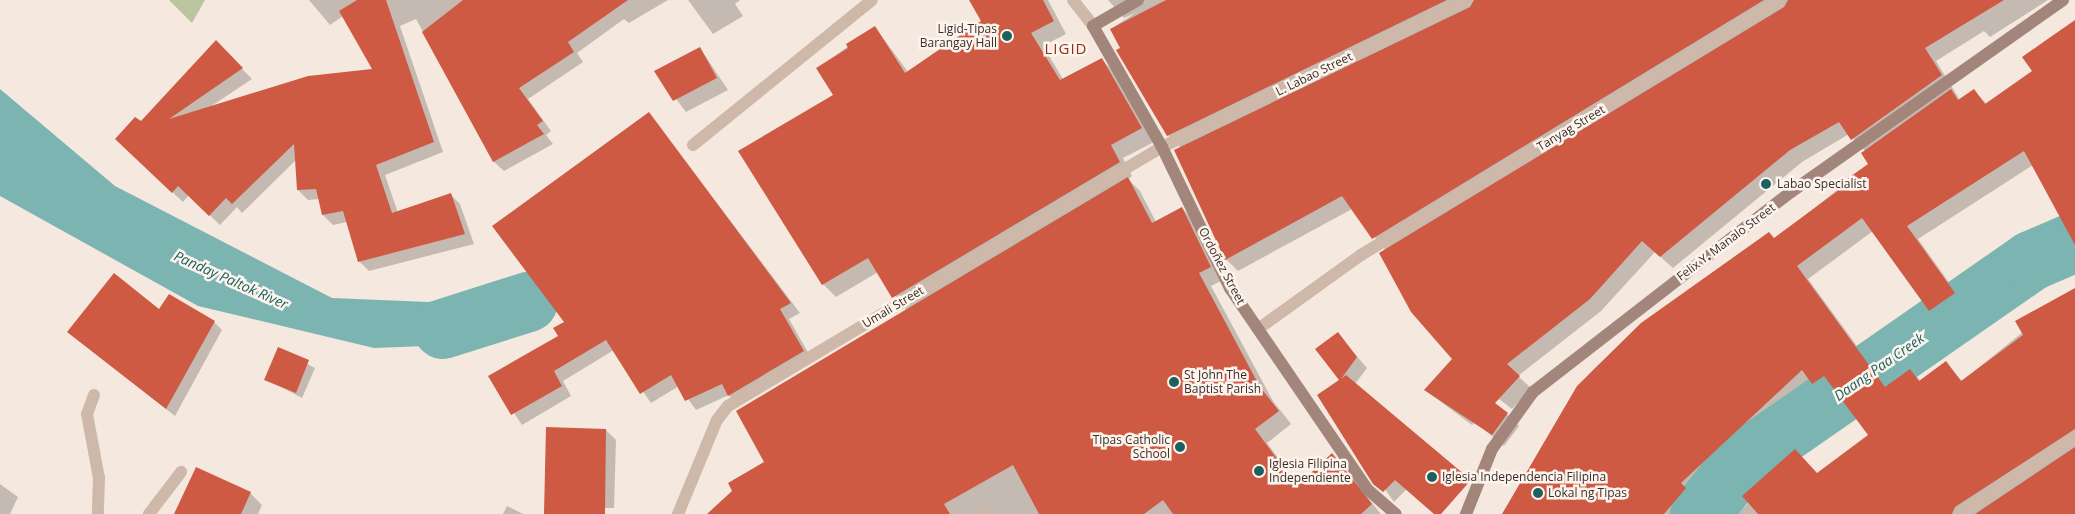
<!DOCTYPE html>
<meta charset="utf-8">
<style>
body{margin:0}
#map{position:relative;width:2075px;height:514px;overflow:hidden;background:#f5e9df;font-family:"Open Sans",sans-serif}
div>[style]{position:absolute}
.green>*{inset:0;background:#bbc69e}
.water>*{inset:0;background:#7cb4b2}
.shadow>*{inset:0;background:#0003}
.river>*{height:60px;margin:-30px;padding:0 30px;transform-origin:30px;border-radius:30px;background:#7cb4b2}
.building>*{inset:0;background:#ce5a44}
.service>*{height:12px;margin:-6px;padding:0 6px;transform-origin:6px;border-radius:6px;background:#ceb8aa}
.pedestrian>*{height:12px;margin:-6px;padding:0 6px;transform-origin:6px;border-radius:6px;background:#ceb8aa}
.minor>*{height:12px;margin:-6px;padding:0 6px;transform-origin:6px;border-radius:6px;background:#ceb8aa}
.tertiary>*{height:12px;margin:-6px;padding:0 6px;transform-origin:6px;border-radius:6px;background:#ceb8aa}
.secondary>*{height:12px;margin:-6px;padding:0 6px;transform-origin:6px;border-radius:6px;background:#a3867b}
.dots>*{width:14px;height:14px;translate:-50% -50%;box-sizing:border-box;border:2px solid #fcf4ed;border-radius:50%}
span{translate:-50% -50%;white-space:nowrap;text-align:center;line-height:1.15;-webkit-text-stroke:5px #fcf4ed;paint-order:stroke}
.poi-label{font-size:12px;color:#3b2e2a}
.right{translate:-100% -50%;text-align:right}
.left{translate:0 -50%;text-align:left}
.street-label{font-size:12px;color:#3b2e2a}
.water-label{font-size:14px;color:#1c6160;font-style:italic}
.quarter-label{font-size:15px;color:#912f1c;letter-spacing:1px}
</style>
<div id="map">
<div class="green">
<i style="clip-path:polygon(169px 0,205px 0,192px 23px)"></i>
</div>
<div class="water">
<i style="clip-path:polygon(0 89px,115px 186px,332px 298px,429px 302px,511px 285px,528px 320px,477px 344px,374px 348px,198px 306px,0 196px)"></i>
</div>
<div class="shadow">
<i style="clip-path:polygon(309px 0,668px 0,629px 23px,624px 19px,577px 53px,583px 62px,528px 99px,551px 131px,546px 135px,553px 144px,504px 171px,494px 162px,416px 19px,400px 26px,443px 152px,385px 175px,398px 213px,450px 194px,460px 204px,474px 244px,369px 271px,359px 261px,347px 222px,333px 225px,323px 215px,320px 199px,308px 200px,298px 190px,296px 160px,242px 213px,237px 207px,220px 225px,189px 195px,183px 202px,126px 149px,141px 123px,216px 42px,252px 79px,210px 107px,375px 70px,343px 16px,330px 25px)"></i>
<i style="clip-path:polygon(688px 0,740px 0,735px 4px,743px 16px,713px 34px)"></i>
<i style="clip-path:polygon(971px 0,1048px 0,1066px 34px,1043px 46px,1063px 79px,1101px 59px,1114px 72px,1154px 142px,1123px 158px,1132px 176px,1128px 179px,1140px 191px,1156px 222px,1182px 208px,1194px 221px,1223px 280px,1211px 286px,1273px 401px,1291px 424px,1267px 443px,1299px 486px,1332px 454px,1381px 514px,709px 514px,766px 462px,906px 310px,878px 272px,836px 297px,823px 284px,835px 96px,818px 68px,875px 27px,908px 72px,982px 22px)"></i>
<i style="clip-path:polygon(1108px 0,2048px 0,1990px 37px,1984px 31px,1936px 61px,1960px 100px,1974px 91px,1987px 104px,2034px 71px,2075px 27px,2075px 241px,2033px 165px,1918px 239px,1966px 306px,1942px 322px,1873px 231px,1808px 279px,1887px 387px,1910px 370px,1921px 381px,1946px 363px,1962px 381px,2075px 290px,2075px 514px,1738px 514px,1749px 502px,1817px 475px,1870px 435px,1835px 389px,1825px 396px,1813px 383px,1692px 496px,1698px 501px,1686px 514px,1503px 514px,1578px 387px,1593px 370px,1642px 324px,1775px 239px,1870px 164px,1865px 151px,1849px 134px,1802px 162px,1673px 268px,1655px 252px,1601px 311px,1518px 376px,1531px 388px,1512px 409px,1499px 399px,1472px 425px,1425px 390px,1454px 359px,1386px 251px,1352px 209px,1238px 271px,1226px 259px,1181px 148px,1168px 135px,1111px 29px,1135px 13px,1124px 18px)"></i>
<i style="clip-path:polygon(700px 48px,728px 90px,686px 112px,656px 72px)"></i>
<i style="clip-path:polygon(649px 113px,800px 313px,789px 319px,813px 361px,739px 405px,729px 395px,696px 410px,679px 386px,651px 403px,614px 350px,563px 381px,571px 396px,522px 425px,490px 377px,560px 336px)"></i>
<i style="clip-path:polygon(160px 310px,214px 322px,222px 330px,175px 416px,68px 332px)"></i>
<i style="clip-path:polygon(1337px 333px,1367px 368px,1355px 384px,1439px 456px,1394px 502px,1319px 395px,1341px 380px)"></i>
<i style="clip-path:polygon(279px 349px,315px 368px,302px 398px,266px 379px)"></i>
<i style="clip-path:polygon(1507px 414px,1519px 426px,1504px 446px,1481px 427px)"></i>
<i style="clip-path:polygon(606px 430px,616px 440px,614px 508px,601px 508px,601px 514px,546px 514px)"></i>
<i style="clip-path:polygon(0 484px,18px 497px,10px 514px,0 514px)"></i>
<i style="clip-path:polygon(250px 493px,262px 505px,258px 514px,175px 514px)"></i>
<i style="clip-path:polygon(507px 506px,523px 514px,503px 514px)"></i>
</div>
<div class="river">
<i style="left:443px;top:329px;width:89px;rotate:-17.6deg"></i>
<i style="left:1700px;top:514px;width:67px;rotate:-51.1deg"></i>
<i style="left:1742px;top:462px;width:352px;rotate:-34.8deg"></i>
<i style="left:2031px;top:261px;width:48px;rotate:-23.4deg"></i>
</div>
<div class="building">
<i style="clip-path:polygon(357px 0,386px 0,434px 142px,376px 165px,392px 213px,451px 193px,465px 234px,358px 262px,343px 211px,322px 215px,316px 189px,297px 190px,294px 144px,232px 204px,226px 198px,209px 216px,178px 186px,172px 193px,115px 139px,135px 117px,141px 121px,216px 40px,243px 68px,169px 119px,308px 76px,372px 69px,339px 11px)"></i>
<i style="clip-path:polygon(463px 0,628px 0,568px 42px,574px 52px,519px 88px,543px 121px,537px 125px,544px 134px,493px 162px,422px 32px)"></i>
<i style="clip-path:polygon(969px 0,1043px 0,1054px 21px,1031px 33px,1060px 80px,1102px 58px,1142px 128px,1111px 145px,1120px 162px,892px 298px,868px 258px,822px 285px,738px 151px,833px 95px,816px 68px,848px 48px,846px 44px,875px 26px,905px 73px,981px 21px)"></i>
<i style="clip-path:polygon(1166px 0,1447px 0,1167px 136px,1116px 50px,1120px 48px,1110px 29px)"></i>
<i style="clip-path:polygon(1474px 0,1764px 0,1372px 239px,1342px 196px,1225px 260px,1174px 150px,1470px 7px)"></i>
<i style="clip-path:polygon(1788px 0,2004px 0,1925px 48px,1942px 75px,1851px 140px,1839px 122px,1790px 150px,1660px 257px,1642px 241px,1590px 299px,1507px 364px,1520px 376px,1495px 403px,1508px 413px,1492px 435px,1424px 390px,1452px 359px,1411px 312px,1379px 253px,1784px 7px)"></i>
<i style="clip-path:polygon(2075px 20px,2075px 245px,2024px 151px,1907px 226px,1955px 293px,1929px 311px,1862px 218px,1797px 266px,1885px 387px,1910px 369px,1919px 381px,1946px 361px,1961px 381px,2023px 335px,2015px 321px,2075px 288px,2075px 429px,1955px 507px,1952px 514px,1758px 514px,1742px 496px,1795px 449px,1817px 473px,1868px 435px,1824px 376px,1812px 384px,1802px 370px,1681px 483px,1686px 488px,1664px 514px,1502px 514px,1577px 386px,1641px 323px,1769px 232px,1774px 238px,1843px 187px,1840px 184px,1868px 164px,1861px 153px,1951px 89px,1958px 100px,1974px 89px,1985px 104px,2032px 71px,2022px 57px)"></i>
<i style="clip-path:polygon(700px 47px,717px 78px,673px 101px,654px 71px)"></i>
<i style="clip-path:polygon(649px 112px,791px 303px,780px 309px,804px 351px,728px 396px,722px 384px,685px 401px,671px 375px,640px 394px,606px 340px,554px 371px,562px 386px,511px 415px,488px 376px,558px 336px,553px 328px,564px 322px,492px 226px)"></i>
<i style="clip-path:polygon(1128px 177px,1152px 223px,1182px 207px,1211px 267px,1199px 273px,1260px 387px,1279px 411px,1255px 429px,1297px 486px,1332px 453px,1372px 504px,1361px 514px,1173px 514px,1163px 500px,1144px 514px,1039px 514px,1013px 465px,944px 504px,950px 514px,707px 514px,732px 491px,728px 483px,764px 462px,736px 411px)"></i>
<i style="clip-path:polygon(114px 273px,159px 309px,169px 294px,215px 321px,166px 409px,67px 332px)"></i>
<i style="clip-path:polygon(1338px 332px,1357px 357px,1341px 379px,1346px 375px,1471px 480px,1441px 514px,1434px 514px,1395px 480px,1383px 492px,1373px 484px,1317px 395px,1339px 380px,1315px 349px)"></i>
<i style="clip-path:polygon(278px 347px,309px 360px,296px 393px,264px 380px)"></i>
<i style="clip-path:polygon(546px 427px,606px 429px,605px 514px,544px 514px)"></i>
<i style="clip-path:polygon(2075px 447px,2075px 514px,1975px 514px)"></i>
<i style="clip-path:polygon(196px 467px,251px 492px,241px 514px,174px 514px)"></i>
</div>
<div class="service">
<i style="left:693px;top:145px;width:230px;rotate:-39deg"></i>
<i style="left:983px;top:514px;width:5px;rotate:-37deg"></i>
</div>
<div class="pedestrian">
<i style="left:1258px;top:329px;width:127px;rotate:-35.7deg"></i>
</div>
<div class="minor">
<i style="left:1361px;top:255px;width:490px;rotate:-31.3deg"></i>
<i style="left:94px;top:395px;width:20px;rotate:110deg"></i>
<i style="left:87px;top:414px;width:65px;rotate:79.4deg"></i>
<i style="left:99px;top:478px;width:36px;rotate:92deg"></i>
<i style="left:149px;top:514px;width:53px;rotate:-52.7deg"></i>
<i style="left:678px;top:514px;width:102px;rotate:-67.5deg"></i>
<i style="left:717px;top:420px;width:18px;rotate:-52deg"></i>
<i style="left:728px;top:406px;width:505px;rotate:-30.83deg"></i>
<i style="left:1162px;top:147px;width:338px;rotate:-25.8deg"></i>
</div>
<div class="tertiary">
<i style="left:1073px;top:0;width:33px;rotate:52deg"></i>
<i style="left:1960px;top:514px;width:138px;rotate:-33.8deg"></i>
</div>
<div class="secondary">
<i style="left:1138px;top:0;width:52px;rotate:150deg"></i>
<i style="left:1093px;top:26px;width:139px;rotate:60.3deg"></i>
<i style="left:1162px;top:147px;width:157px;rotate:64.3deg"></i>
<i style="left:1230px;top:288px;width:243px;rotate:55.7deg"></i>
<i style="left:1367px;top:489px;width:38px;rotate:41deg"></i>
<i style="left:1466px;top:514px;width:70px;rotate:-68.2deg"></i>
<i style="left:1492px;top:449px;width:70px;rotate:-54.3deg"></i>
<i style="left:1533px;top:392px;width:326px;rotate:-37.8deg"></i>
<i style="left:1791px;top:192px;width:333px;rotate:-35.2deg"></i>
</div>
<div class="dots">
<i style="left:1007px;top:36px;background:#1c6160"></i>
<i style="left:1766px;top:184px;background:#1c6160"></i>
<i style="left:1174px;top:382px;background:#1c6160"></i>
<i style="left:1180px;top:447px;background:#1c6160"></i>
<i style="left:1259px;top:471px;background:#1c6160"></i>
<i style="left:1432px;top:477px;background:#1c6160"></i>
<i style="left:1538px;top:493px;background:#1c6160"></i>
</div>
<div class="poi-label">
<span class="right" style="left:997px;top:36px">Ligid-Tipas<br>Barangay Hall</span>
<span class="left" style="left:1777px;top:184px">Labao Specialist</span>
<span class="left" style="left:1184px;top:382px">St John The<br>Baptist Parish</span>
<span class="right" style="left:1170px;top:447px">Tipas Catholic<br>School</span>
<span class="left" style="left:1269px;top:471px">Iglesia Filipina<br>Independiente</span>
<span class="left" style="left:1442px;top:477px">Iglesia Independencia Filipina</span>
<span class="left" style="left:1548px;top:493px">Lokal ng Tipas</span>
</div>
<div class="street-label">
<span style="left:1314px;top:74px;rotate:-26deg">L. Labao Street</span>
<span style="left:1571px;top:128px;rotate:-31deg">Tanyag Street</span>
<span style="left:1726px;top:242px;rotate:-37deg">Felix Y. Manalo Street</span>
<span style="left:1222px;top:266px;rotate:62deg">Ordoñez Street</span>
<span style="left:893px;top:307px;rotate:-31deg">Umali Street</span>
</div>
<div class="water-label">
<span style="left:231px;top:280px;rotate:24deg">Panday Paltok River</span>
<span style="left:1879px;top:367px;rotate:-35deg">Daang Paa Creek</span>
</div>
<div class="quarter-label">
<span style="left:1066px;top:49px">LIGID</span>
</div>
</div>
